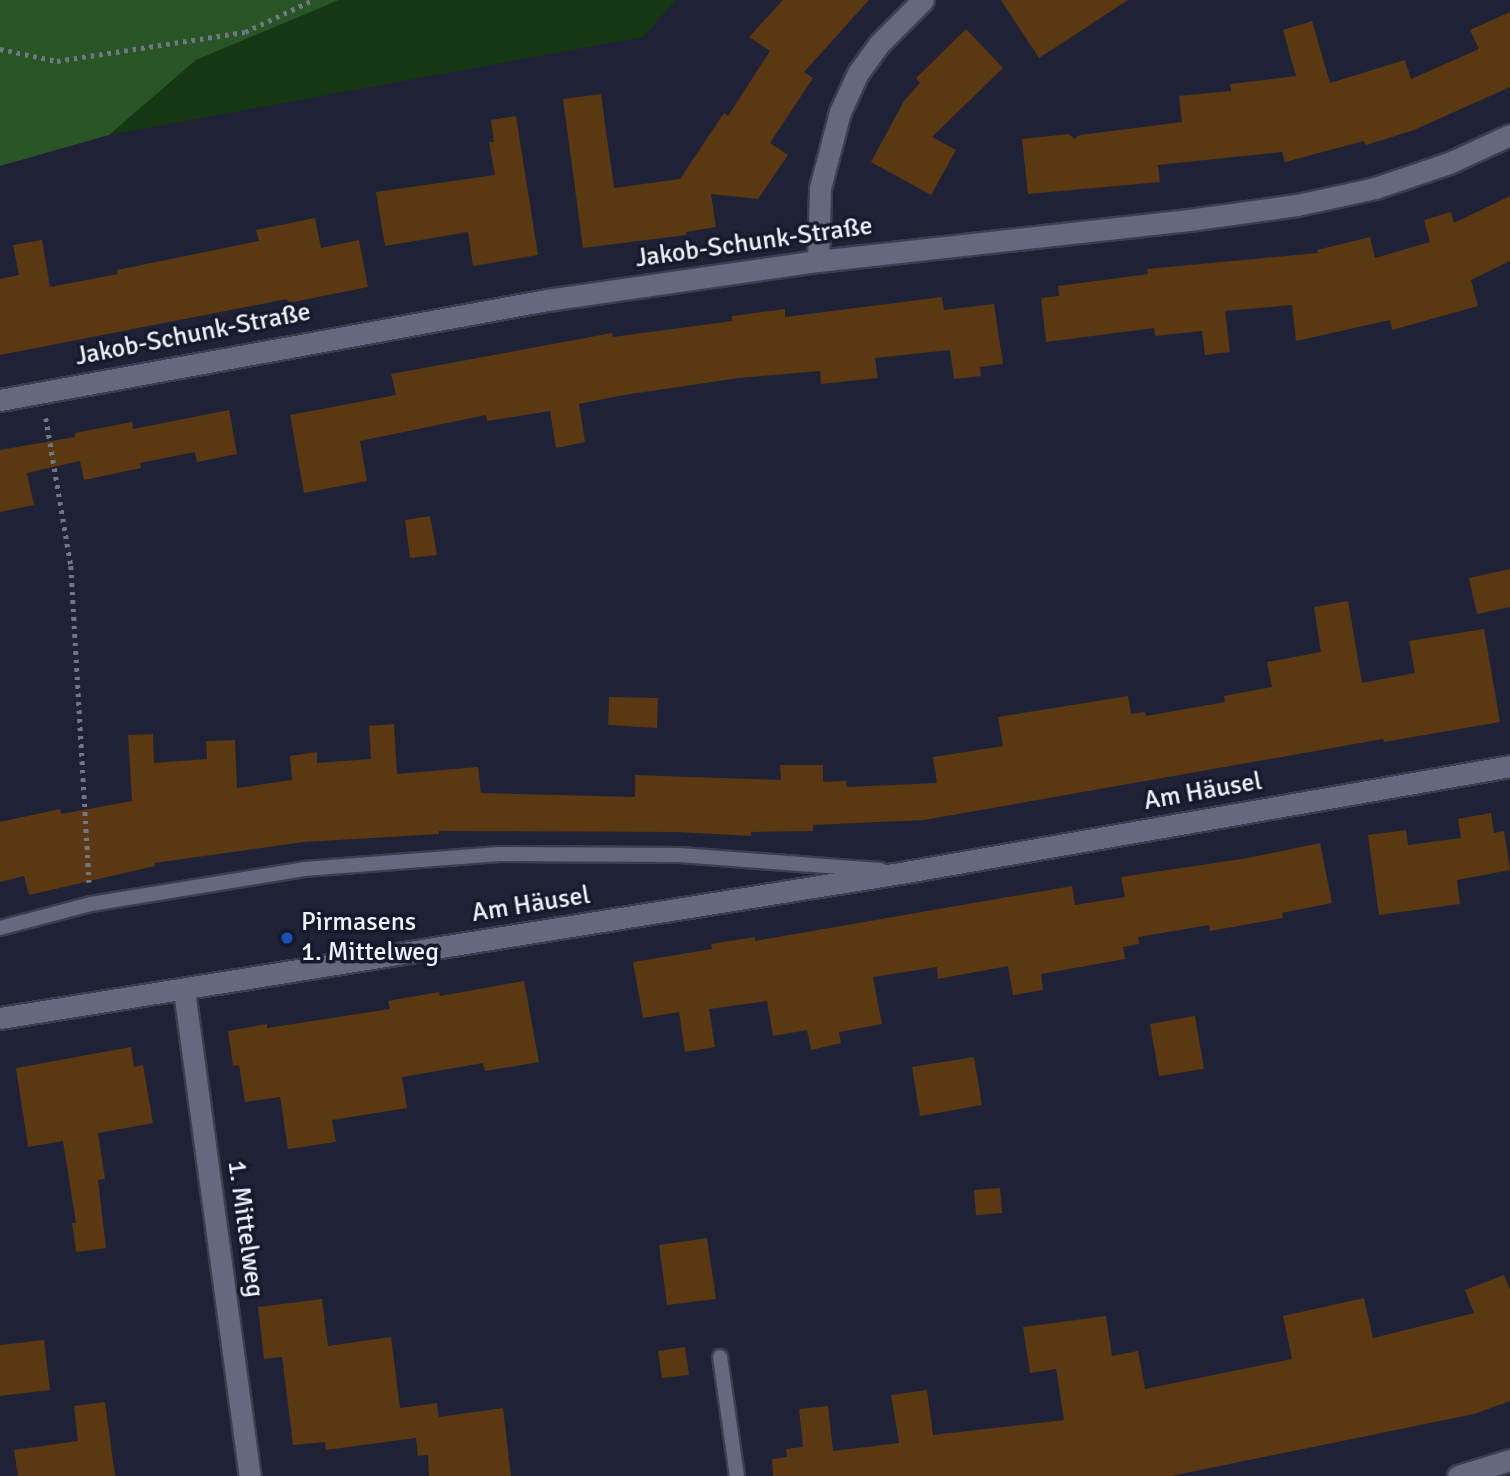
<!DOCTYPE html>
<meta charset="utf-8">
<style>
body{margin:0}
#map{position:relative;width:1510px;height:1476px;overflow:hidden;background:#1f2236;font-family:Signika,sans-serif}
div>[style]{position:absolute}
.green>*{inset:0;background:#163713}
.forest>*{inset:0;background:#295426}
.building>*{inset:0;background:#5a3811}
.path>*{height:4.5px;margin-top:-2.25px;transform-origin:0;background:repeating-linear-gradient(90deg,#737686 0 3.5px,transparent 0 8.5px)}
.roads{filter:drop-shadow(2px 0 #3c3e4e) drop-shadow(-2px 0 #3c3e4e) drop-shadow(0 2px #3c3e4e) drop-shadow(0 -2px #3c3e4e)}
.service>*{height:14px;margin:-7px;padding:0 7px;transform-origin:7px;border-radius:7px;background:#646980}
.minor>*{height:21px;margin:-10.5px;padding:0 10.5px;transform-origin:10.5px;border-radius:10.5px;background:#646980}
.dots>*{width:19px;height:19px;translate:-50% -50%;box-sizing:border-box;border:4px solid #15192b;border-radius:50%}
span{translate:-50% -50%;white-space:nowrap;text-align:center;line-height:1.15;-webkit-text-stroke:7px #15192b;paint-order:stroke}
.street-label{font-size:26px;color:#f0f2fd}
.poi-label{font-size:26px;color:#f0f2fd}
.left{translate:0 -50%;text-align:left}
</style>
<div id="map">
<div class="green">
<i style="clip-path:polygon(339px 0,676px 0,643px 37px,109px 135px,196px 60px)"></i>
</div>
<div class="forest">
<i style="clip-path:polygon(0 0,339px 0,196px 60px,109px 135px,0 166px)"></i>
</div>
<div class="building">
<i style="clip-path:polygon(783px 0,869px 0,804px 72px,813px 78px,770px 143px,788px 155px,758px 199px,711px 194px,716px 227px,686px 232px,686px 235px,583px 248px,563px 99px,601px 94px,614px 188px,680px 179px,724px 113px,728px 116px,770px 51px,749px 37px)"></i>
<i style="clip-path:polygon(1001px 0,1128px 0,1039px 58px)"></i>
<i style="clip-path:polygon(1510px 12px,1510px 87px,1414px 130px,1366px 145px,1364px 141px,1285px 162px,1282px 152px,1158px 165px,1160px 182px,1028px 194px,1022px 139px,1069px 134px,1074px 139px,1080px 135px,1182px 122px,1179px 96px,1231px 91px,1230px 84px,1296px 76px,1283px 30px,1312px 21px,1330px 83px,1405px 60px,1411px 79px,1479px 49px,1470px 30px)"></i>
<i style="clip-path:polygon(966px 29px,1003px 68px,932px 137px,956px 150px,931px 195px,871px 162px,904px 101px,920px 83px,916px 78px)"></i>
<i style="clip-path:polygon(516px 116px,538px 255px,473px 266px,468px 232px,385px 246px,376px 192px,495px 175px,489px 142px,494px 142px,491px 120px)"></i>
<i style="clip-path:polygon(1510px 196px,1510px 261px,1471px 280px,1478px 306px,1392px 330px,1390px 320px,1296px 341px,1292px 305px,1225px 311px,1230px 352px,1205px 355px,1202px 331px,1155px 336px,1154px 328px,1046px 342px,1041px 298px,1059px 296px,1058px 286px,1148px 274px,1147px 269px,1318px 253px,1317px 250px,1370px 237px,1375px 258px,1430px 242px,1424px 220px,1451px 212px,1454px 223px)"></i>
<i style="clip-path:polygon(315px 218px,321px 248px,359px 240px,368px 287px,288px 303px,287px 299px,0 355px,0 279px,19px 275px,13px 245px,42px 240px,50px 287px,118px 274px,117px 270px,259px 241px,256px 230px)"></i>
<i style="clip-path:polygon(942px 297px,944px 310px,994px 304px,1003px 364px,980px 367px,981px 376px,954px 379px,950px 350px,875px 358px,878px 378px,821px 384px,820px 371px,739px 378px,624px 395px,579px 404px,585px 442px,556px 448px,550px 411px,487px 421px,486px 415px,360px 441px,367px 481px,304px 493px,290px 415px,396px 395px,391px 374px,612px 333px,613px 337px,732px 321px,732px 316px,785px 309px,785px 317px)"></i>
<i style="clip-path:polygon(229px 410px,237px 454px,197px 462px,195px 452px,140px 463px,141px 468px,84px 480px,80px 461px,27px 473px,34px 505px,0 512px,0 450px,75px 437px,75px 433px,132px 422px,133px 429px)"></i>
<i style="clip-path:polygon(430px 516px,437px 555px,410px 558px,405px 520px)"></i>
<i style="clip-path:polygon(1510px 569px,1510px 607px,1477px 614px,1469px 578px)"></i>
<i style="clip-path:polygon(1348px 601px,1362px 683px,1415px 673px,1409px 641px,1484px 629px,1500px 722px,1384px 742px,1383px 739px,924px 820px,813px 825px,813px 831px,751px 832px,751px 836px,677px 832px,439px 831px,439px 834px,304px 842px,154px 863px,155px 866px,29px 895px,24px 876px,0 882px,0 822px,60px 809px,61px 814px,132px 801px,128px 735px,153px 734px,154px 763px,207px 759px,206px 741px,235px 740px,237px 788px,292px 780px,290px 756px,317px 752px,317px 763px,371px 759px,369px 726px,394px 724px,397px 774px,478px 767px,481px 793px,635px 797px,635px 775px,781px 780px,780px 765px,823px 765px,823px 782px,846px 781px,847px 787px,937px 783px,933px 757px,1003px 746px,998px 717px,1128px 696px,1131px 714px,1145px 712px,1146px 716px,1225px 702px,1224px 696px,1272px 687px,1267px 662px,1321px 652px,1314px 607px)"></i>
<i style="clip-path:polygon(609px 697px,658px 698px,657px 728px,608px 725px)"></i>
<i style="clip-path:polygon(1491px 813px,1494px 833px,1504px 831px,1510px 870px,1457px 880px,1460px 904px,1379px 915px,1368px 835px,1406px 830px,1408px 845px,1461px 838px,1458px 819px)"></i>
<i style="clip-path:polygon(1320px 843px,1332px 903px,1282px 913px,1283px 918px,1210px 931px,1209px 925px,1138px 937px,1139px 944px,1123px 947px,1125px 959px,1041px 974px,1043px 990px,1013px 995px,1008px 966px,938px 979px,937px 967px,873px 977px,882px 1024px,839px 1032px,841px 1043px,811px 1050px,807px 1030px,773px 1036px,767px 1001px,709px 1009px,715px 1047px,685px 1052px,679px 1012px,643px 1018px,633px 962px,712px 949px,711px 944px,755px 937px,755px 941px,1072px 886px,1075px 905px,1125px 897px,1121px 877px,1248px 858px)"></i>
<i style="clip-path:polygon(524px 981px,539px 1062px,485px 1071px,483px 1063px,402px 1077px,407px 1108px,332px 1120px,336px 1142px,288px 1149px,280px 1097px,245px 1102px,239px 1065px,233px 1066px,228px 1031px,267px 1024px,267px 1028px,390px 1009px,388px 1001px,439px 992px,440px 996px)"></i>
<i style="clip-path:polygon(1195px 1016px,1204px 1069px,1159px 1076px,1150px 1024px)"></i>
<i style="clip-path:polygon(131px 1047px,134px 1067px,143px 1065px,153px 1123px,98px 1133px,105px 1179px,98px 1180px,106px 1248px,76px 1252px,72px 1223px,76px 1223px,63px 1141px,28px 1147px,16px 1068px)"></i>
<i style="clip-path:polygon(974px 1057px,982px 1105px,920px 1116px,912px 1067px)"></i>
<i style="clip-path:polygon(1000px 1188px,1002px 1213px,976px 1215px,974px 1190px)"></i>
<i style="clip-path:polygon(707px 1238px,716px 1299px,667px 1305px,659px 1245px)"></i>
<i style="clip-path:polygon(1504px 1275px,1510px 1290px,1510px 1401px,1474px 1414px,1171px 1476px,773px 1476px,772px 1459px,787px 1457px,786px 1449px,803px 1447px,799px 1409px,828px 1406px,833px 1451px,899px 1443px,891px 1395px,927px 1390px,933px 1435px,1064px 1420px,1056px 1369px,1030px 1373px,1023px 1327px,1106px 1316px,1112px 1356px,1138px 1351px,1145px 1389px,1292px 1359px,1283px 1316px,1364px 1298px,1373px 1338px,1474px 1313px,1465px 1290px)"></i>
<i style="clip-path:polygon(322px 1299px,328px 1346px,391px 1337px,400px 1408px,437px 1403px,439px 1417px,503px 1408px,511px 1476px,429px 1476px,428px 1455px,418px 1456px,416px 1438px,326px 1450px,325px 1442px,293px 1445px,282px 1357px,264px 1359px,258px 1307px)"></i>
<i style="clip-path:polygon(44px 1340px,50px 1390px,0 1396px,0 1345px)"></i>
<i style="clip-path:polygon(685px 1347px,689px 1375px,662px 1378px,658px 1351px)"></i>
<i style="clip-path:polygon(105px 1402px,115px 1476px,18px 1476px,14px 1450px,78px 1441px,74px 1406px)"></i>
</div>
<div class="path">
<i style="left:0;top:49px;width:58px;rotate:11.9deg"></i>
<i style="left:57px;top:61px;width:190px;rotate:-8.8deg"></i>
<i style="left:245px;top:32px;width:75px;rotate:-25.2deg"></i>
<i style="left:46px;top:418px;width:150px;rotate:80.4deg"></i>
<i style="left:71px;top:566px;width:317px;rotate:86.7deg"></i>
</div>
<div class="roads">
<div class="service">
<i style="left:0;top:928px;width:94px;rotate:-14.8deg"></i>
<i style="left:91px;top:904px;width:216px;rotate:-9.3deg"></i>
<i style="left:304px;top:869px;width:196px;rotate:-4.4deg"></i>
<i style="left:499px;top:854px;width:181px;rotate:0.3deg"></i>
<i style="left:680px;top:855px;width:201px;rotate:4.3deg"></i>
<i style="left:720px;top:1357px;width:120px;rotate:81.9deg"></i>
</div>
<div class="minor">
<i style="left:818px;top:261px;width:73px;rotate:-88.4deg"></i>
<i style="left:820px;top:188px;width:79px;rotate:-75.3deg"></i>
<i style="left:840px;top:112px;width:43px;rotate:-65.2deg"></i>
<i style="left:858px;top:73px;width:36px;rotate:-54deg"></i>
<i style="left:879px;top:44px;width:62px;rotate:-45deg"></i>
<i style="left:0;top:400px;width:556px;rotate:-10.36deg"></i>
<i style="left:547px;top:300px;width:274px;rotate:-8.2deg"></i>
<i style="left:818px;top:261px;width:380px;rotate:-6.3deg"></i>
<i style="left:1196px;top:219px;width:102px;rotate:-7.9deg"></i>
<i style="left:1297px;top:205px;width:80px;rotate:-12.3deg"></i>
<i style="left:1375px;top:188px;width:78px;rotate:-18.7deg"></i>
<i style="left:1449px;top:163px;width:67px;rotate:-24.7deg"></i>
<i style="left:184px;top:990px;width:490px;rotate:82.3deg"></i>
<i style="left:0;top:1018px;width:918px;rotate:-9.15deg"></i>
<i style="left:906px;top:872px;width:613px;rotate:-9.95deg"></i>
<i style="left:1458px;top:1476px;width:54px;rotate:-17.1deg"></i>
</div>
</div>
<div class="dots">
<i style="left:287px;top:938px;background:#1a4fb4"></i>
</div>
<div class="street-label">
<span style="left:754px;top:243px;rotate:-8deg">Jakob-Schunk-Straße</span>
<span style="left:193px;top:335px;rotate:-11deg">Jakob-Schunk-Straße</span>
<span style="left:1203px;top:792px;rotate:-10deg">Am Häusel</span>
<span style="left:531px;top:905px;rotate:-9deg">Am Häusel</span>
<span style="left:245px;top:1229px;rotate:82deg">1. Mittelweg</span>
</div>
<div class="poi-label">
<span class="left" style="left:301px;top:938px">Pirmasens<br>1. Mittelweg</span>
</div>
</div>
